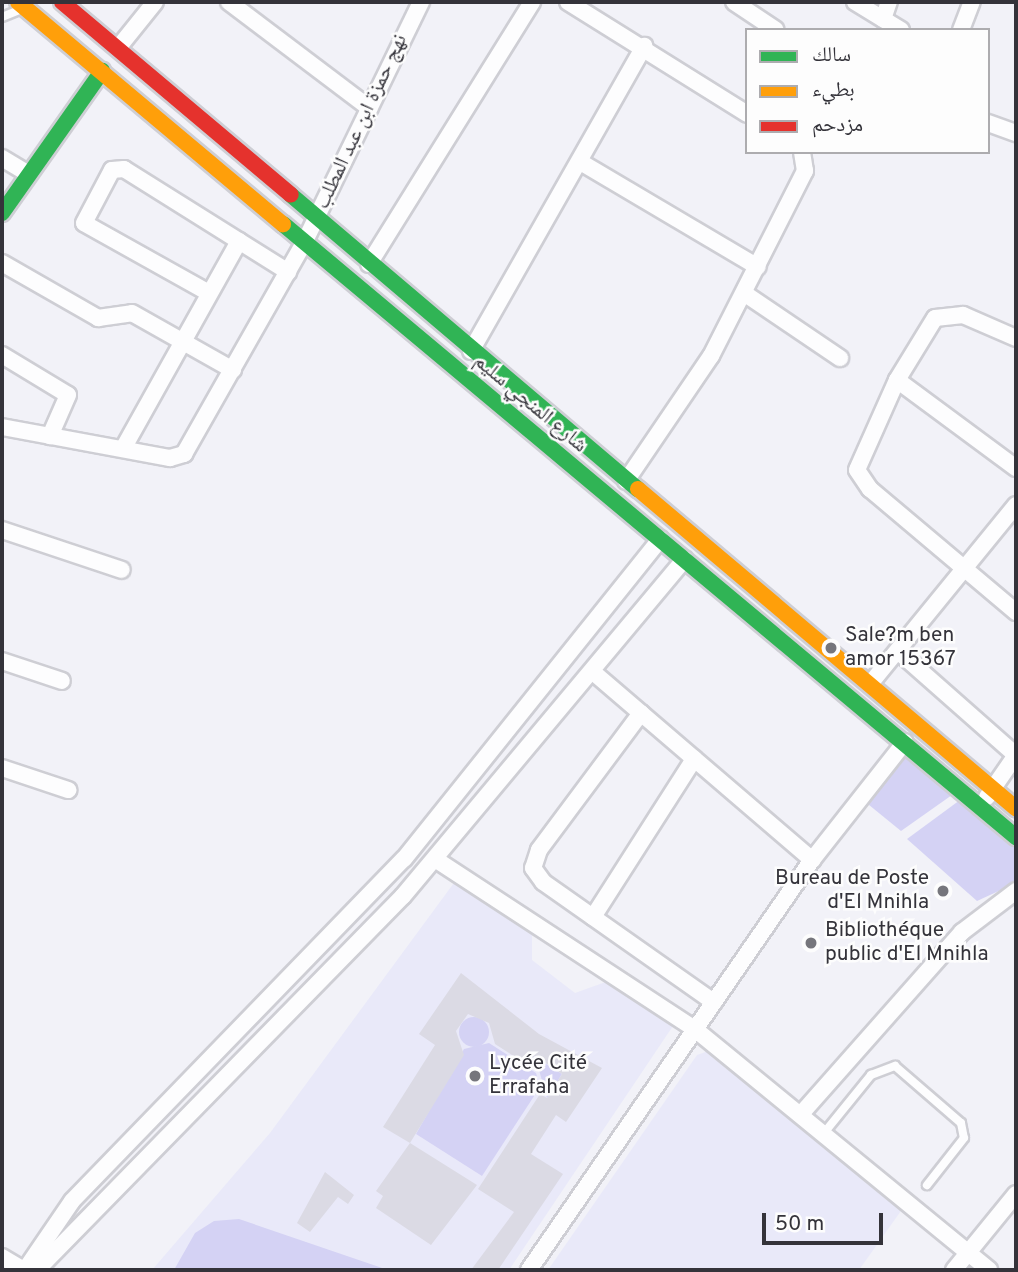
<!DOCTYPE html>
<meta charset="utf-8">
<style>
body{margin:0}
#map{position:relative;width:1018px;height:1272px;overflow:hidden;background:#f2f2f8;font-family:Overpass,"Noto Naskh Arabic",sans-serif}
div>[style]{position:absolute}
.built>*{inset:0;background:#e9e9f9}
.green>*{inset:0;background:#d4d2f4}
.round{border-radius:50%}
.building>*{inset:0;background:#dbdae4}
.roads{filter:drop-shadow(2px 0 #ceced4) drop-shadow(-2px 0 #ceced4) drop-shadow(0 2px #ceced4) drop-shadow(0 -2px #ceced4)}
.lane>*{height:8px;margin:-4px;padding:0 4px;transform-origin:4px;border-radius:4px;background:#fdfdfe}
.street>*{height:16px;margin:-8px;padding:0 8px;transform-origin:8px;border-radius:8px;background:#fdfdfe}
.fast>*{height:16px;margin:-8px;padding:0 8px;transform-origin:8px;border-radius:8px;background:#30b455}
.slow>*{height:16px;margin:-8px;padding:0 8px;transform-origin:8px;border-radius:8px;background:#ff9f0a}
.jam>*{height:16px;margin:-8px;padding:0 8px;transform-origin:8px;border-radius:8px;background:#e5322d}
.dots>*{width:19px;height:19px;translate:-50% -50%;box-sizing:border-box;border:4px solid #fdfdfd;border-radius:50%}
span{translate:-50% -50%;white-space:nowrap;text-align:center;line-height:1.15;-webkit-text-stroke:5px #fdfdfd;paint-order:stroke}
.street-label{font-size:21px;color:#34333a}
.poi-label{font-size:21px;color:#34333a}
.left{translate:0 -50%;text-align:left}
.right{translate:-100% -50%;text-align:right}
.frame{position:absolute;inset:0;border:4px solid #34333a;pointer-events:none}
.legend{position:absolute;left:745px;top:28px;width:245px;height:126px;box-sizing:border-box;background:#fdfdfd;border:2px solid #adacaf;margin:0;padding:9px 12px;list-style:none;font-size:21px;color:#34333a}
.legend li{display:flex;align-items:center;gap:14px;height:35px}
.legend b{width:35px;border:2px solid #adacaf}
.scale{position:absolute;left:762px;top:1213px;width:121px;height:32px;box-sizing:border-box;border:4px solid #34333a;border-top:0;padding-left:9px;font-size:21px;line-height:24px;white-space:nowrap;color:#34333a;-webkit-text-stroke:5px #fdfdfd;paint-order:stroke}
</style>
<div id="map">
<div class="built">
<i style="clip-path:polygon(459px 876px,532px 928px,532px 960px,575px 993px,614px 979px,677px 1020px,509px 1270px,152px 1270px,270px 1133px)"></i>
<i style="clip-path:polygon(711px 1050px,903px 1208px,859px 1270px,548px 1270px,697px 1055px)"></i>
</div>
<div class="green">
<i style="clip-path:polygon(900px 752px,952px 795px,901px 831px,858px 796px)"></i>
<i style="clip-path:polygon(960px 800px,1016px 847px,1016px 883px,977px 901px,907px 839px)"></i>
<i class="round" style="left:459px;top:1017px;width:30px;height:30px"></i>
<i style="clip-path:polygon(489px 1043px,536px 1073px,540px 1087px,482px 1176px,416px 1134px,464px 1049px)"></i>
<i style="clip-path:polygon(543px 1062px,562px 1074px,547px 1098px,539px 1070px)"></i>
<i style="clip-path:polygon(239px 1219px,388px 1270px,389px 1270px,174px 1270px,195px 1233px,214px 1221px)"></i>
</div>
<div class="building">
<i style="clip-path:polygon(461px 973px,539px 1034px,602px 1068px,566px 1122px,556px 1115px,531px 1154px,563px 1174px,498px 1270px,471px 1270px,514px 1212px,478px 1189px,540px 1094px,547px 1098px,562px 1074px,535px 1056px,524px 1063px,509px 1053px,495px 1044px,489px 1023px,468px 1014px,456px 1031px,464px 1055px,410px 1143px,383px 1127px,435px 1045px,419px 1034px)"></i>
<i style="clip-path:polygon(410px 1143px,477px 1185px,431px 1245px,376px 1208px,383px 1196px,376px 1191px)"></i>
<i style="clip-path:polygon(325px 1172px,354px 1195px,348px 1204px,338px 1197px,310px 1232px,297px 1223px)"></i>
</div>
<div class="roads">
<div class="lane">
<i style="left:2px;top:17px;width:22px;rotate:-22deg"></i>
<i style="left:824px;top:1133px;width:75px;rotate:-51deg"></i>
<i style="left:871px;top:1075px;width:26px;rotate:-21deg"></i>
<i style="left:895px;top:1066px;width:87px;rotate:40.8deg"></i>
<i style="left:961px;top:1123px;width:15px;rotate:79deg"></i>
<i style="left:964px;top:1138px;width:60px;rotate:128.2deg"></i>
</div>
<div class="street">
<i style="left:229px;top:2px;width:176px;rotate:37.1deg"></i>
<i style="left:568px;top:2px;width:211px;rotate:32deg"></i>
<i style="left:734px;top:2px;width:50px;rotate:33.7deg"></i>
<i style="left:855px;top:2px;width:54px;rotate:31.3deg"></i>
<i style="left:883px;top:19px;width:18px;rotate:-71deg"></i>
<i style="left:961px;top:30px;width:30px;rotate:-69deg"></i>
<i style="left:118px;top:48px;width:59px;rotate:-51.2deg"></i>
<i style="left:988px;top:123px;width:30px;rotate:20deg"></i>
<i style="left:2px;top:158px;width:31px;rotate:31deg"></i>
<i style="left:582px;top:163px;width:204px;rotate:30.6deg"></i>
<i style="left:2px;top:263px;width:111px;rotate:29.8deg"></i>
<i style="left:98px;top:318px;width:34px;rotate:-8deg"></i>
<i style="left:132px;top:313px;width:116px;rotate:29.4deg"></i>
<i style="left:369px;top:264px;width:309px;rotate:-58.1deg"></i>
<i style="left:209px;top:293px;width:143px;rotate:-150.8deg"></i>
<i style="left:84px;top:223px;width:60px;rotate:-62.2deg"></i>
<i style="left:112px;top:170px;width:12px;rotate:-5deg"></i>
<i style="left:124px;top:169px;width:194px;rotate:32.1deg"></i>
<i style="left:744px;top:293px;width:116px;rotate:34.1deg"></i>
<i style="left:1016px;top:338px;width:58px;rotate:-156.5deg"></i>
<i style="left:963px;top:315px;width:28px;rotate:174deg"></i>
<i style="left:935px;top:318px;width:73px;rotate:121.5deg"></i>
<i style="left:897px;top:380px;width:98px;rotate:114deg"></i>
<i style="left:857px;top:470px;width:23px;rotate:56deg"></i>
<i style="left:870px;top:489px;width:191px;rotate:40.1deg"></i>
<i style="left:471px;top:351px;width:351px;rotate:-60.4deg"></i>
<i style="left:2px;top:355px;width:77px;rotate:31.2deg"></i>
<i style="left:68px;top:395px;width:45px;rotate:113.7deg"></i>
<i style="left:897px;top:380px;width:148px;rotate:36.5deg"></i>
<i style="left:2px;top:427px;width:171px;rotate:10.5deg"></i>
<i style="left:170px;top:458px;width:15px;rotate:-16deg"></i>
<i style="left:184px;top:454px;width:243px;rotate:-60.4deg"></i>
<i style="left:304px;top:243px;width:268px;rotate:-64.1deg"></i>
<i style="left:124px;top:447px;width:236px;rotate:-60.8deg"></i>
<i style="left:626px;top:481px;width:151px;rotate:-55.8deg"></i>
<i style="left:711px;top:356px;width:208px;rotate:-63.1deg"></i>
<i style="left:805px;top:171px;width:19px;rotate:-99deg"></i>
<i style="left:2px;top:530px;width:126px;rotate:18.4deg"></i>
<i style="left:899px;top:652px;width:156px;rotate:41.4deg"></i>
<i style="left:1016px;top:755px;width:51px;rotate:124.6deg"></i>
<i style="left:2px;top:661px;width:63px;rotate:18.4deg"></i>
<i style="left:593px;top:672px;width:289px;rotate:40.6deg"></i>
<i style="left:870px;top:684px;width:231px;rotate:-50.8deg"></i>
<i style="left:641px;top:713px;width:171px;rotate:126.7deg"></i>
<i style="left:539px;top:850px;width:19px;rotate:108deg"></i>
<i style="left:533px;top:868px;width:17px;rotate:54deg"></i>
<i style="left:543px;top:882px;width:209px;rotate:35.1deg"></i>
<i style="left:2px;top:768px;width:70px;rotate:18.4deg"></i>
<i style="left:435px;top:859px;width:312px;rotate:33.2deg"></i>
<i style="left:696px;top:1030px;width:379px;rotate:39.3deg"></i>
<i style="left:593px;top:917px;width:188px;rotate:-57.4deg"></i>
<i style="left:801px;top:1114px;width:243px;rotate:-48.5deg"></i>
<i style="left:962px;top:932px;width:68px;rotate:-37.2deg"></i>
<i style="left:2px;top:1257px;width:26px;rotate:31deg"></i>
<i style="left:25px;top:1270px;width:83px;rotate:-55.7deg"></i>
<i style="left:72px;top:1201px;width:477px;rotate:-45.9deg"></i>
<i style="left:404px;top:859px;width:410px;rotate:-51.3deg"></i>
<i style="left:37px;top:1270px;width:523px;rotate:-45.62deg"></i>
<i style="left:403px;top:896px;width:439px;rotate:-50.1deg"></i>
<i style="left:529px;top:1270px;width:498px;rotate:-55.4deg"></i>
<i style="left:812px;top:860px;width:150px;rotate:-51.8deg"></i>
<i style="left:954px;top:1270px;width:98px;rotate:-50.8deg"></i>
</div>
<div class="fast">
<i style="left:291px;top:195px;width:455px;rotate:40.3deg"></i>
<i style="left:2px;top:213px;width:174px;rotate:-54.8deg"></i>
<i style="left:283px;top:224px;width:956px;rotate:39.91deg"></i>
</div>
<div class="slow">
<i style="left:18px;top:2px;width:346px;rotate:40deg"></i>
<i style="left:638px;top:489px;width:495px;rotate:40.2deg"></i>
</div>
<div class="jam">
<i style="left:62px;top:2px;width:299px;rotate:40.1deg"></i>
</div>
</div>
<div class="dots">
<i style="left:831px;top:648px;background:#76767c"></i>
<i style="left:943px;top:891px;background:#76767c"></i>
<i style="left:811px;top:943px;background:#76767c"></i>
<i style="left:475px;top:1076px;background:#76767c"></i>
</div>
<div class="street-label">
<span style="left:362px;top:122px;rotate:-65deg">نهج حمزة ابن عبد المطلب</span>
<span style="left:530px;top:404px;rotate:40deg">شارع المنجي سليم</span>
</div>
<div class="poi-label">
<span class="left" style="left:845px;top:648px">Sale?m ben<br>amor 15367</span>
<span class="right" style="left:929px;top:891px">Bureau de Poste<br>d'El Mnihla</span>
<span class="left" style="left:825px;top:943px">Bibliothéque<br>public d'El Mnihla</span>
<span class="left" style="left:489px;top:1076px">Lycée Cité<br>Errafaha</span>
</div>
<div class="frame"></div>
<ul class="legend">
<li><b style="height:9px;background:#30b455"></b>سالك</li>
<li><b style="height:9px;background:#ff9f0a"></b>بطيء</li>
<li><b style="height:9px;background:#e5322d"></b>مزدحم</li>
</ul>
<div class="scale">50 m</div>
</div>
